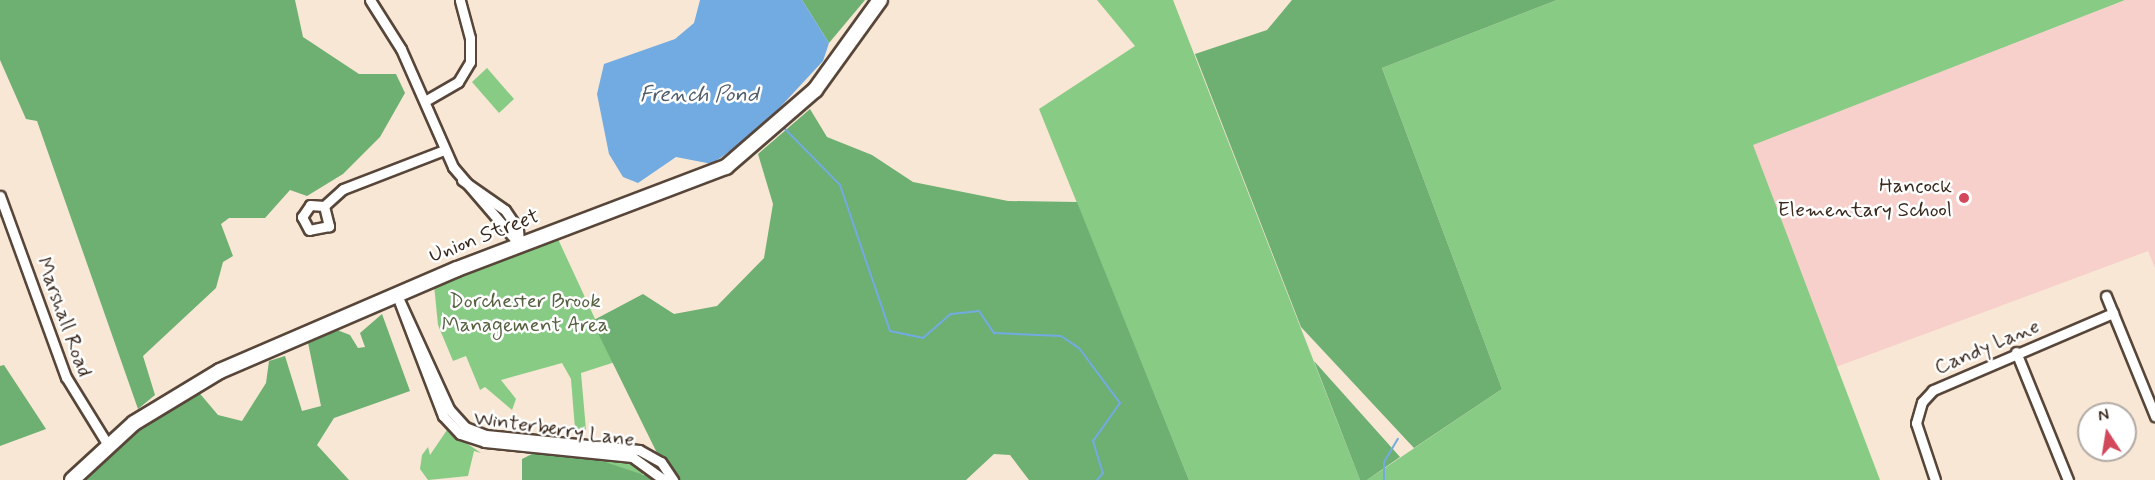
<!DOCTYPE html>
<style>
body{margin:0}
#map{position:relative;width:2155px;height:480px;overflow:hidden;background:#f7e7d4;font-family:Mynerve,sans-serif}
div>[style]{position:absolute}
.built>*{inset:0;background:#f7d0cb}
.green>*{inset:0;background:#88cb84}
.forest>*{inset:0;background:#6eaf72}
.water>*{inset:0;background:#72abe2}
.stream>*{height:2px;margin:-1px;padding:0 1px;transform-origin:1px;border-radius:1px;background:#72abe2}
.roads{filter:drop-shadow(2px 0 #574639) drop-shadow(-2px 0 #574639) drop-shadow(0 2px #574639) drop-shadow(0 -2px #574639)}
.minor>*{height:9px;margin:-4.5px;padding:0 4.5px;transform-origin:4.5px;border-radius:4.5px;background:#fff}
.secondary>*{height:14px;margin:-7px;padding:0 7px;transform-origin:7px;border-radius:7px;background:#fff}
.dots>*{width:16px;height:16px;translate:-50% -50%;box-sizing:border-box;border:3px solid #fff;border-radius:50%}
span{translate:-50% -50%;white-space:nowrap;text-align:center;line-height:1.15;-webkit-text-stroke:5px #fff;paint-order:stroke}
.poi-label{font-size:21px;color:#3b2a1e}
.right{translate:-100% -50%;text-align:right}
.street-label{font-size:21px;color:#3b2a1e}
.park-label{font-size:21px;color:#566242}
.water-label{font-size:22px;color:#515e6c;font-style:italic}
.north{position:absolute;left:2077px;top:402px;width:60px;height:60px;box-sizing:border-box;background:#fff;border:2px solid #b1aaa5;border-radius:50%;rotate:348deg;font-size:16px;font-weight:700;line-height:24px;text-align:center;color:#3b2a1e}
.north::after{content:'';display:block;margin:auto;width:21px;height:27px;background:#d1495b;clip-path:polygon(50% 0,100% 100%,50% 72%,0 100%)}
</style>
<div id="map">
<div class="built">
<i style="clip-path:polygon(2125px 0,2155px 0,2155px 268px,2148px 251px,1836px 367px,1752px 145px)"></i>
</div>
<div class="green">
<i style="clip-path:polygon(1097px 0,1173px 0,1360px 480px,1189px 480px,1039px 109px,1135px 46px)"></i>
<i style="clip-path:polygon(1557px 0,2125px 0,1753px 145px,1880px 480px,1367px 480px,1502px 389px,1382px 68px)"></i>
<i style="clip-path:polygon(487px 68px,514px 99px,499px 113px,472px 82px)"></i>
<i style="clip-path:polygon(558px 239px,615px 362px,581px 373px,586px 430px,575px 429px,571px 379px,562px 363px,501px 380px,516px 399px,512px 410px,485px 387px,480px 390px,466px 356px,453px 361px,438px 325px,434px 285px)"></i>
<i style="clip-path:polygon(447px 430px,481px 453px,474px 451px,468px 476px,428px 480px,420px 469px,422px 455px,428px 447px,430px 455px)"></i>
<i style="clip-path:polygon(572px 457px,628px 462px,648px 469px,635px 480px)"></i>
</div>
<div class="forest">
<i style="clip-path:polygon(0 0,295px 0,303px 37px,359px 74px,396px 74px,405px 93px,380px 137px,343px 174px,307px 196px,290px 190px,265px 218px,229px 218px,221px 224px,233px 256px,223px 262px,216px 288px,143px 356px,155px 395px,138px 409px,37px 121px,26px 119px,0 60px)"></i>
<i style="clip-path:polygon(802px 0,865px 0,829px 43px)"></i>
<i style="clip-path:polygon(1292px 0,1557px 0,1382px 68px,1502px 389px,1414px 448px,1301px 327px,1195px 54px,1267px 30px)"></i>
<i style="clip-path:polygon(810px 109px,827px 137px,872px 155px,913px 182px,1008px 201px,1077px 202px,1189px 480px,1029px 480px,1010px 455px,994px 454px,966px 480px,679px 480px,656px 451px,592px 321px,643px 294px,674px 314px,717px 306px,764px 258px,773px 204px,758px 154px)"></i>
<i style="clip-path:polygon(382px 314px,410px 391px,334px 418px,317px 445px,349px 480px,70px 480px,196px 389px,218px 415px,242px 421px,266px 383px,269px 361px,285px 356px,302px 411px,321px 406px,306px 333px,327px 326px,350px 335px,358px 348px,365px 347px,360px 333px)"></i>
<i style="clip-path:polygon(1314px 361px,1400px 457px,1367px 480px,1360px 480px)"></i>
<i style="clip-path:polygon(4px 365px,46px 429px,0 446px,0 366px)"></i>
<i style="clip-path:polygon(536px 452px,584px 455px,659px 480px,522px 480px,522px 459px)"></i>
</div>
<div class="water">
<i style="clip-path:polygon(700px 0,802px 0,829px 43px,823px 61px,760px 129px,712px 164px,676px 157px,638px 183px,623px 177px,609px 154px,597px 94px,604px 64px,675px 39px,694px 23px)"></i>
</div>
<div class="stream">
<i style="left:785px;top:129px;width:78px;rotate:45.5deg"></i>
<i style="left:840px;top:185px;width:154px;rotate:71.1deg"></i>
<i style="left:890px;top:331px;width:34px;rotate:12deg"></i>
<i style="left:923px;top:338px;width:37px;rotate:-41deg"></i>
<i style="left:951px;top:314px;width:28px;rotate:-6deg"></i>
<i style="left:979px;top:311px;width:27px;rotate:56deg"></i>
<i style="left:994px;top:333px;width:67px;rotate:2.6deg"></i>
<i style="left:1061px;top:336px;width:22px;rotate:34deg"></i>
<i style="left:1079px;top:348px;width:69px;rotate:53.3deg"></i>
<i style="left:1120px;top:403px;width:47px;rotate:125.4deg"></i>
<i style="left:1093px;top:441px;width:34px;rotate:73deg"></i>
<i style="left:1103px;top:473px;width:9px;rotate:131deg"></i>
<i style="left:1384px;top:480px;width:18px;rotate:-90deg"></i>
<i style="left:1384px;top:462px;width:27px;rotate:-59deg"></i>
</div>
<div class="roads">
<div class="minor">
<i style="left:370px;top:0;width:58px;rotate:57.7deg"></i>
<i style="left:401px;top:49px;width:129px;rotate:66.2deg"></i>
<i style="left:453px;top:167px;width:101px;rotate:49.4deg"></i>
<i style="left:425px;top:101px;width:38px;rotate:-30deg"></i>
<i style="left:458px;top:82px;width:23px;rotate:-59deg"></i>
<i style="left:470px;top:62px;width:24px;rotate:-90deg"></i>
<i style="left:470px;top:38px;width:39px;rotate:-105deg"></i>
<i style="left:462px;top:180px;width:52px;rotate:34.9deg"></i>
<i style="left:505px;top:210px;width:23px;rotate:56deg"></i>
<i style="left:518px;top:229px;width:15px;rotate:86deg"></i>
<i style="left:0;top:196px;width:193px;rotate:70deg"></i>
<i style="left:66px;top:377px;width:80px;rotate:58.3deg"></i>
<i style="left:324px;top:206px;width:21px;rotate:76deg"></i>
<i style="left:329px;top:226px;width:20px;rotate:169deg"></i>
<i style="left:309px;top:230px;width:15px;rotate:-118deg"></i>
<i style="left:302px;top:217px;width:14px;rotate:-56deg"></i>
<i style="left:310px;top:205px;width:14px;rotate:4deg"></i>
<i style="left:324px;top:206px;width:25px;rotate:-42deg"></i>
<i style="left:343px;top:189px;width:108px;rotate:-21.1deg"></i>
<i style="left:2106px;top:296px;width:130px;rotate:67.8deg"></i>
<i style="left:2016px;top:352px;width:138px;rotate:67.9deg"></i>
<i style="left:664px;top:480px;width:39px;rotate:-144deg"></i>
<i style="left:632px;top:457px;width:148px;rotate:-174.2deg"></i>
<i style="left:485px;top:442px;width:26px;rotate:-162deg"></i>
<i style="left:460px;top:434px;width:25px;rotate:-133deg"></i>
<i style="left:443px;top:416px;width:132px;rotate:-110.9deg"></i>
<i style="left:396px;top:293px;width:128px;rotate:65.4deg"></i>
<i style="left:449px;top:409px;width:24px;rotate:48deg"></i>
<i style="left:465px;top:427px;width:22px;rotate:21deg"></i>
<i style="left:486px;top:435px;width:154px;rotate:5.6deg"></i>
<i style="left:639px;top:450px;width:25px;rotate:29deg"></i>
<i style="left:661px;top:462px;width:22px;rotate:56deg"></i>
<i style="left:1935px;top:480px;width:60px;rotate:-108.4deg"></i>
<i style="left:1916px;top:423px;width:22px;rotate:-74deg"></i>
<i style="left:1922px;top:402px;width:16px;rotate:-47deg"></i>
<i style="left:1933px;top:390px;width:196px;rotate:-23.2deg"></i>
</div>
<div class="secondary">
<i style="left:72px;top:480px;width:84px;rotate:-42.6deg"></i>
<i style="left:134px;top:423px;width:100px;rotate:-31.2deg"></i>
<i style="left:220px;top:371px;width:258px;rotate:-23.3deg"></i>
<i style="left:457px;top:269px;width:288px;rotate:-20.8deg"></i>
<i style="left:726px;top:167px;width:118px;rotate:-40.9deg"></i>
<i style="left:815px;top:90px;width:111px;rotate:-54.2deg"></i>
</div>
</div>
<div class="dots">
<i style="left:1964px;top:198px;background:#d1495b"></i>
</div>
<div class="poi-label">
<span class="right" style="left:1952px;top:198px">Hancock<br>Elementary School</span>
</div>
<div class="street-label">
<span style="left:484px;top:236px;rotate:-21deg">Union Street</span>
<span style="left:64px;top:317px;rotate:70deg">Marshall Road</span>
<span style="left:1987px;top:347px;rotate:-23deg">Candy Lane</span>
<span style="left:554px;top:429px;rotate:8deg">Winterberry Lane</span>
</div>
<div class="park-label">
<span style="left:525px;top:313px">Dorchester Brook<br>Management Area</span>
</div>
<div class="water-label">
<span style="left:699px;top:96px">French Pond</span>
</div>
<div class="north">N</div>
</div>
